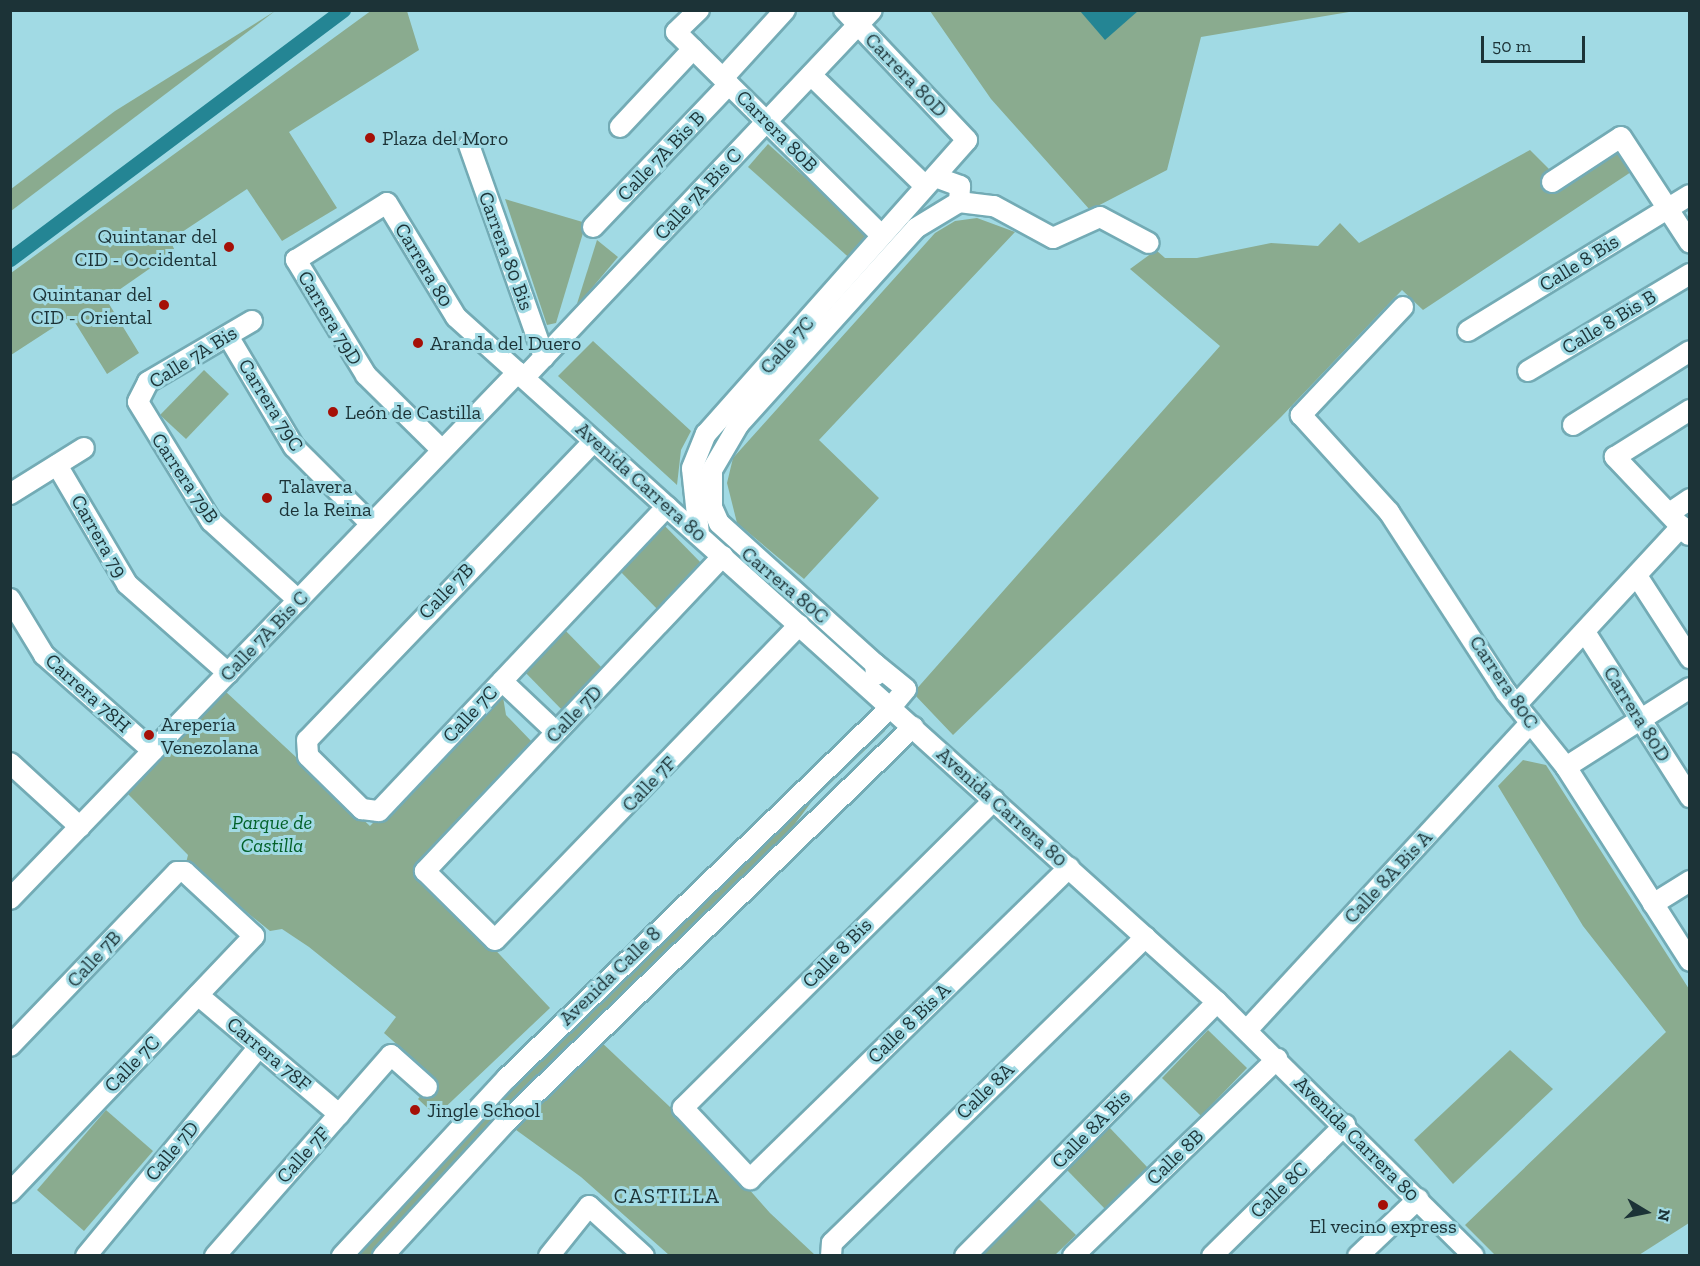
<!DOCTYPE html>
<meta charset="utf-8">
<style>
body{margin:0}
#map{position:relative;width:1700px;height:1266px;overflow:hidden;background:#a1dae4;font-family:"Zilla Slab",serif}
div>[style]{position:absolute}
.green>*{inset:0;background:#8aab8f}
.water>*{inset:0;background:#248594}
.canal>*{height:15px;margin:-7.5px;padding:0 7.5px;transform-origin:7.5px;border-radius:7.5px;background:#248594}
.roads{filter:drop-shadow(2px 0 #73abb5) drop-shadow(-2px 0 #73abb5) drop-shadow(0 2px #73abb5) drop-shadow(0 -2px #73abb5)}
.minor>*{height:20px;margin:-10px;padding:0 10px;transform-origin:10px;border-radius:10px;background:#fff}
.dots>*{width:16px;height:16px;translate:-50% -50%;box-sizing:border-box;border:3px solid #a1dae4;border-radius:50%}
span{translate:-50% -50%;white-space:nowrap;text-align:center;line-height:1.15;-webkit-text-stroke:6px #a1dae4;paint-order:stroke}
.street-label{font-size:20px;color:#1c3337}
.poi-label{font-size:20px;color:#1c3337}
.left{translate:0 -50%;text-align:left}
.right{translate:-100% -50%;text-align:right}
.park-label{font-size:20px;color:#036129;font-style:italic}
.neighbourhood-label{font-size:21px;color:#1c3337;letter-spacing:1.5px}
.frame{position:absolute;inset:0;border:12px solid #1c3337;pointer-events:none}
.north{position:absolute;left:1616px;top:1182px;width:60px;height:60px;-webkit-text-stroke:4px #a1dae4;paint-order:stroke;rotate:100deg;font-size:16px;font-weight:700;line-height:24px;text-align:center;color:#1c3337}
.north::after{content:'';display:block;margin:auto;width:21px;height:27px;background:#1c3337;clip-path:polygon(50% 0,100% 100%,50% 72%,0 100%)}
.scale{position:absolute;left:1481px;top:36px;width:104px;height:27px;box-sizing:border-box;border:3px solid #1c3337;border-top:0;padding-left:8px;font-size:18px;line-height:21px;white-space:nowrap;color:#1c3337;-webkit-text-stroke:4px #a1dae4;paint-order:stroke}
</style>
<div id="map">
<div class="green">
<i style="clip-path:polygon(372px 10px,407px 11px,419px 50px,289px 132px,337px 208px,282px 241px,247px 189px,170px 240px,175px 251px,106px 299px,139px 353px,107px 374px,71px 316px,11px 355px,11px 273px)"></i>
<i style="clip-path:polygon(275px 11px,11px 211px,11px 189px,115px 111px)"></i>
<i style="clip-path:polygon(930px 11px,1355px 11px,1201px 37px,1167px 170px,1090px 210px,991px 99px)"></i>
<i style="clip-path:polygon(1609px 130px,1631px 172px,1423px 310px,1402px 290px,1281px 417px,953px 735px,913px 693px,1220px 346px,1130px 269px,1156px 250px,1165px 258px,1197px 258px,1271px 243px,1318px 246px,1340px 223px,1359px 243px,1530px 150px,1550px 170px)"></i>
<i style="clip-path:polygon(768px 144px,875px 240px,855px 263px,748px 167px)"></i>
<i style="clip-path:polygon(505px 199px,586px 223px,556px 323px,547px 325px)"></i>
<i style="clip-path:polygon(977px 218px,1015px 232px,819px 440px,879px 498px,804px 579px,737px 523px,727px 483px,733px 458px,935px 233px,955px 221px)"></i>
<i style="clip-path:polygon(597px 240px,618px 257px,576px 307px)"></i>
<i style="clip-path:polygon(593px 341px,691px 431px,681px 450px,677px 485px,558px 376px)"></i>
<i style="clip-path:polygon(204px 370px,229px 394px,186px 439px,160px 415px)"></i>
<i style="clip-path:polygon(661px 522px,706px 568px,661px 613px,616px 567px)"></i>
<i style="clip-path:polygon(560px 625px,606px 672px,565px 713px,519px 666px)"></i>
<i style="clip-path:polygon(225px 691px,370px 826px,502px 691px,506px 715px,534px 744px,419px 869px,550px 1008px,436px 1116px,418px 1099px,429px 1086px,427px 1071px,384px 1033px,396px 1017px,309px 947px,282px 929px,270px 931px,186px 863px,188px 855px,127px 793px)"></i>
<i style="clip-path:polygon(887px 723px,885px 731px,813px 800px,778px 846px,375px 1255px,351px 1256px,452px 1142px)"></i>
<i style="clip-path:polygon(1523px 760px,1546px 765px,1689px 989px,1689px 1223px,1639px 1255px,1495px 1255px,1465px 1225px,1666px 1032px,1583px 926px,1498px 786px)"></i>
<i style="clip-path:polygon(1208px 1030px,1247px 1068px,1201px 1116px,1162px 1078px)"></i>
<i style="clip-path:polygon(599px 1040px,670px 1107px,674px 1104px,770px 1213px,815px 1255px,669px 1255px,581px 1177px,512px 1127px)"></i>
<i style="clip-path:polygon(1510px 1050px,1553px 1089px,1453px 1184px,1414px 1140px)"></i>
<i style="clip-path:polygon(106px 1110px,153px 1151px,84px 1231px,37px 1190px)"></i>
<i style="clip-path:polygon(1109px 1127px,1149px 1169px,1106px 1210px,1066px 1169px)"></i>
<i style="clip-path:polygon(1039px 1199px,1076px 1235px,1055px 1255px,974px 1256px)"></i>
</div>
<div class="water">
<i style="clip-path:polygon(1080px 11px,1138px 11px,1105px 40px)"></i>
</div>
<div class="canal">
<i style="left:10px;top:259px;width:416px;rotate:-36.8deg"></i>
</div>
<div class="roads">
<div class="minor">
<i style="left:676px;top:32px;width:283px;rotate:44.7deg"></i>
<i style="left:676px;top:32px;width:32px;rotate:-44deg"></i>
<i style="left:811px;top:75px;width:151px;rotate:44.2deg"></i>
<i style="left:723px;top:78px;width:92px;rotate:-47.6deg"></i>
<i style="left:620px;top:127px;width:107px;rotate:-46.9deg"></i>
<i style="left:469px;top:145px;width:225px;rotate:70.5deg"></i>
<i style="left:1552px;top:182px;width:82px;rotate:-33.1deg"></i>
<i style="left:1621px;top:137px;width:126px;rotate:56.9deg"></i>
<i style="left:959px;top:202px;width:35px;rotate:7deg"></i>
<i style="left:994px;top:206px;width:67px;rotate:28.5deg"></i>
<i style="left:1053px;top:238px;width:51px;rotate:-24.1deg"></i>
<i style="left:1100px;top:217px;width:55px;rotate:28deg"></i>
<i style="left:593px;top:227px;width:197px;rotate:-46.4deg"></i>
<i style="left:1403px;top:307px;width:149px;rotate:133.4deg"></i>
<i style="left:1301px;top:415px;width:131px;rotate:47.8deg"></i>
<i style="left:1389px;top:512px;width:215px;rotate:57deg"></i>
<i style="left:1506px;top:692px;width:96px;rotate:51.3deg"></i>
<i style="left:1566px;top:767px;width:230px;rotate:57.4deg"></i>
<i style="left:252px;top:321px;width:121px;rotate:149.6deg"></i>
<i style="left:148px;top:382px;width:22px;rotate:117deg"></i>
<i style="left:138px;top:402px;width:140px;rotate:58.5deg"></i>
<i style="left:211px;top:521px;width:118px;rotate:42.2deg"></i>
<i style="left:1468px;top:331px;width:260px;rotate:-31.5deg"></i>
<i style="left:228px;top:336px;width:129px;rotate:59.3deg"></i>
<i style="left:294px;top:447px;width:107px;rotate:45deg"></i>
<i style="left:1528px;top:371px;width:189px;rotate:-30.9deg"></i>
<i style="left:524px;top:378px;width:506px;rotate:-46.6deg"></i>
<i style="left:1573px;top:425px;width:138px;rotate:-32.3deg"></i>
<i style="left:594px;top:441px;width:414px;rotate:133.8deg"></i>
<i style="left:307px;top:740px;width:16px;rotate:86deg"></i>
<i style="left:308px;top:756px;width:76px;rotate:44.5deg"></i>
<i style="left:362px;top:809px;width:17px;rotate:7deg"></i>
<i style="left:379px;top:811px;width:419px;rotate:-46.6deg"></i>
<i style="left:442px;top:450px;width:107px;rotate:-135.4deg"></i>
<i style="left:366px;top:375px;width:135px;rotate:-121.3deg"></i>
<i style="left:296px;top:260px;width:107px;rotate:-32.1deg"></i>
<i style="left:387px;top:203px;width:133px;rotate:58.8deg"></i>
<i style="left:456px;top:317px;width:1024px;rotate:41.99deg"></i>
<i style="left:1217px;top:1002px;width:361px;rotate:44.7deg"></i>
<i style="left:57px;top:465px;width:138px;rotate:59.5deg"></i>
<i style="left:127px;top:584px;width:135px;rotate:41.4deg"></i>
<i style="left:10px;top:494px;width:87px;rotate:-31.9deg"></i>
<i style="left:1671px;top:512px;width:23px;rotate:-34deg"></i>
<i style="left:699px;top:534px;width:66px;rotate:-96.1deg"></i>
<i style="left:692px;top:468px;width:37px;rotate:-68deg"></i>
<i style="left:706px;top:434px;width:393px;rotate:-48.4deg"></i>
<i style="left:967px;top:140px;width:179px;rotate:-133.4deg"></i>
<i style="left:1689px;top:535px;width:108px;rotate:-133.5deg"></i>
<i style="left:1615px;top:457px;width:89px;rotate:-32.1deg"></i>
<i style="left:723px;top:556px;width:434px;rotate:133.4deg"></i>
<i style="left:425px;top:871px;width:98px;rotate:44.6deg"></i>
<i style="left:495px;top:940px;width:438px;rotate:-46deg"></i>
<i style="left:1637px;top:576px;width:98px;rotate:57.1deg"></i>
<i style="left:10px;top:599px;width:66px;rotate:58.7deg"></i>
<i style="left:44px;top:655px;width:145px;rotate:41.4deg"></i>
<i style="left:1585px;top:632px;width:196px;rotate:57.5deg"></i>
<i style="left:876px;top:675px;width:11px;rotate:-95deg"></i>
<i style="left:875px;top:664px;width:210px;rotate:-137.9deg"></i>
<i style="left:719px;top:523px;width:17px;rotate:-114deg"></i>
<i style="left:712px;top:507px;width:37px;rotate:-90deg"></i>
<i style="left:712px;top:470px;width:53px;rotate:-59.6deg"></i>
<i style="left:739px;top:424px;width:264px;rotate:-47.9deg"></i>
<i style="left:916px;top:228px;width:50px;rotate:-31.2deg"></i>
<i style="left:959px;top:202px;width:16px;rotate:-86deg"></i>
<i style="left:960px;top:186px;width:23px;rotate:-160deg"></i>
<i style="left:502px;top:681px;width:74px;rotate:43.4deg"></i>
<i style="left:1516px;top:705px;width:244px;rotate:-47.2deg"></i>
<i style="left:10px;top:763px;width:95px;rotate:42.4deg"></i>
<i style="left:1566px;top:767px;width:147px;rotate:-32.5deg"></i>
<i style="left:994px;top:800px;width:438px;rotate:135.3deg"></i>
<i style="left:683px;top:1108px;width:98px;rotate:46.7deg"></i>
<i style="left:750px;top:1179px;width:446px;rotate:-44.3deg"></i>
<i style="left:10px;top:899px;width:732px;rotate:-46.05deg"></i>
<i style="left:1653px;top:904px;width:44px;rotate:-31.9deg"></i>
<i style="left:198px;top:995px;width:185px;rotate:40.2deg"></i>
<i style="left:1247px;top:1030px;width:418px;rotate:-47.3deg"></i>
<i style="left:10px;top:1046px;width:241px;rotate:-46.2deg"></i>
<i style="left:177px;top:872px;width:8px"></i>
<i style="left:185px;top:872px;width:94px;rotate:42.8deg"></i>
<i style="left:254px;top:936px;width:354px;rotate:133.6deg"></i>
<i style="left:86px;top:1256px;width:271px;rotate:-50.4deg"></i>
<i style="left:215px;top:1256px;width:267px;rotate:-48.8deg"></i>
<i style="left:391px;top:1055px;width:48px;rotate:41.6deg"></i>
<i style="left:342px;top:1256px;width:243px;rotate:-47.2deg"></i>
<i style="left:507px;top:1078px;width:534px;rotate:-44.01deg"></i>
<i style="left:891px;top:707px;width:23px;rotate:-50deg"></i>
<i style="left:906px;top:689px;width:40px;rotate:-141deg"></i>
<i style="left:383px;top:1256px;width:183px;rotate:-47.4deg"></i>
<i style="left:507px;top:1121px;width:566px;rotate:-44.14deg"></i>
<i style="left:549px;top:1256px;width:64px;rotate:-51.3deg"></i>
<i style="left:589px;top:1206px;width:74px;rotate:42.3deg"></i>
<i style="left:831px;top:1256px;width:13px;rotate:-86deg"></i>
<i style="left:832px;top:1243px;width:438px;rotate:-44.3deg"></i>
<i style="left:965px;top:1256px;width:358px;rotate:-45.2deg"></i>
<i style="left:1073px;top:1256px;width:284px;rotate:-44deg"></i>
<i style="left:1212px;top:1256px;width:187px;rotate:-44.6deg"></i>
<i style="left:1358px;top:1256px;width:83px;rotate:-43.5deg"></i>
</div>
</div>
<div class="dots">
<i style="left:370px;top:138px;background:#a51007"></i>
<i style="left:229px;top:247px;background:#a51007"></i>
<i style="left:164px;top:305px;background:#a51007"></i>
<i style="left:418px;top:343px;background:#a51007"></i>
<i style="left:333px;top:412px;background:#a51007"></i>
<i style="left:267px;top:498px;background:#a51007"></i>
<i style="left:149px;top:735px;background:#a51007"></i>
<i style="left:415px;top:1110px;background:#a51007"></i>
<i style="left:1383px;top:1205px;background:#a51007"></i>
</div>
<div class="street-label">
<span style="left:906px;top:75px;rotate:46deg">Carrera 80D</span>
<span style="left:777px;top:131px;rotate:45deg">Carrera 80B</span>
<span style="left:661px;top:156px;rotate:-46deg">Calle 7A Bis B</span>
<span style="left:698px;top:194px;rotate:-47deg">Calle 7A Bis C</span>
<span style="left:506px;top:251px;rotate:70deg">Carrera 80 Bis</span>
<span style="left:1579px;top:263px;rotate:-32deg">Calle 8 Bis</span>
<span style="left:424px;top:265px;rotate:59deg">Carrera 80</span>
<span style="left:330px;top:318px;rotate:59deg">Carrera 79D</span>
<span style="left:1609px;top:322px;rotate:-31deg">Calle 8 Bis B</span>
<span style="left:787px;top:345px;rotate:-48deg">Calle 7C</span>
<span style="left:193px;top:357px;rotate:-32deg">Calle 7A Bis</span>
<span style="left:271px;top:405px;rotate:58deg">Carrera 79C</span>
<span style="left:185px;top:478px;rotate:56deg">Carrera 79B</span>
<span style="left:641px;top:482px;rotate:42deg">Avenida Carrera 80</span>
<span style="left:99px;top:536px;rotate:60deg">Carrera 79</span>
<span style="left:785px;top:585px;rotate:40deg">Carrera 80C</span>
<span style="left:446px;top:591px;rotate:-46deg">Calle 7B</span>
<span style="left:264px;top:636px;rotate:-46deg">Calle 7A Bis C</span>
<span style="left:1504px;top:682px;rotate:56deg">Carrera 80C</span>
<span style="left:88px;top:693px;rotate:42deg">Carrera 78H</span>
<span style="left:470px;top:714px;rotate:-47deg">Calle 7C</span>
<span style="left:574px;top:714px;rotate:-46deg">Calle 7D</span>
<span style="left:1637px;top:714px;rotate:58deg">Carrera 80D</span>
<span style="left:649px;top:784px;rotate:-46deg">Calle 7F</span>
<span style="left:1002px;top:807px;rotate:42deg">Avenida Carrera 80</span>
<span style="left:1388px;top:877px;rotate:-47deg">Calle 8A Bis A</span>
<span style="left:837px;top:953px;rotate:-45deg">Calle 8 Bis</span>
<span style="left:94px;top:959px;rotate:-47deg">Calle 7B</span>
<span style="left:610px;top:976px;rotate:-44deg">Avenida Calle 8</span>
<span style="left:909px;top:1023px;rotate:-44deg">Calle 8 Bis A</span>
<span style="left:269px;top:1054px;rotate:40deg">Carrera 78F</span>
<span style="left:132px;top:1064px;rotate:-46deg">Calle 7C</span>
<span style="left:985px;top:1091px;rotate:-44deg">Calle 8A</span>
<span style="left:1091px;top:1129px;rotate:-45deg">Calle 8A Bis</span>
<span style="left:1357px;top:1139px;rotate:45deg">Avenida Carrera 80</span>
<span style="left:172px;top:1151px;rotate:-50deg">Calle 7D</span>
<span style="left:303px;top:1155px;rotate:-48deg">Calle 7F</span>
<span style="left:1175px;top:1157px;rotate:-44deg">Calle 8B</span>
<span style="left:1279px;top:1190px;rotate:-44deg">Calle 8C</span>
</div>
<div class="poi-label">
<span class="left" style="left:382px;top:138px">Plaza del Moro</span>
<span class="right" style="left:217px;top:248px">Quintanar del<br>CID - Occidental</span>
<span class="right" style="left:152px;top:306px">Quintanar del<br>CID - Oriental</span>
<span class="left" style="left:430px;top:343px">Aranda del Duero</span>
<span class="left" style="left:345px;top:412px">León de Castilla</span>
<span class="left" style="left:279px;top:498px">Talavera<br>de la Reina</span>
<span class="left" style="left:161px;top:736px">Arepería<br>Venezolana</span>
<span class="left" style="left:427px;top:1110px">Jingle School</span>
<span style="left:1383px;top:1226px">El vecino express</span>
</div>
<div class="park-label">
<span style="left:272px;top:834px">Parque de<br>Castilla</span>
</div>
<div class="neighbourhood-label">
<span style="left:667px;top:1196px">CASTILLA</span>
</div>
<div class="frame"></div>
<div class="north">N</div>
<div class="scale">50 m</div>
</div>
